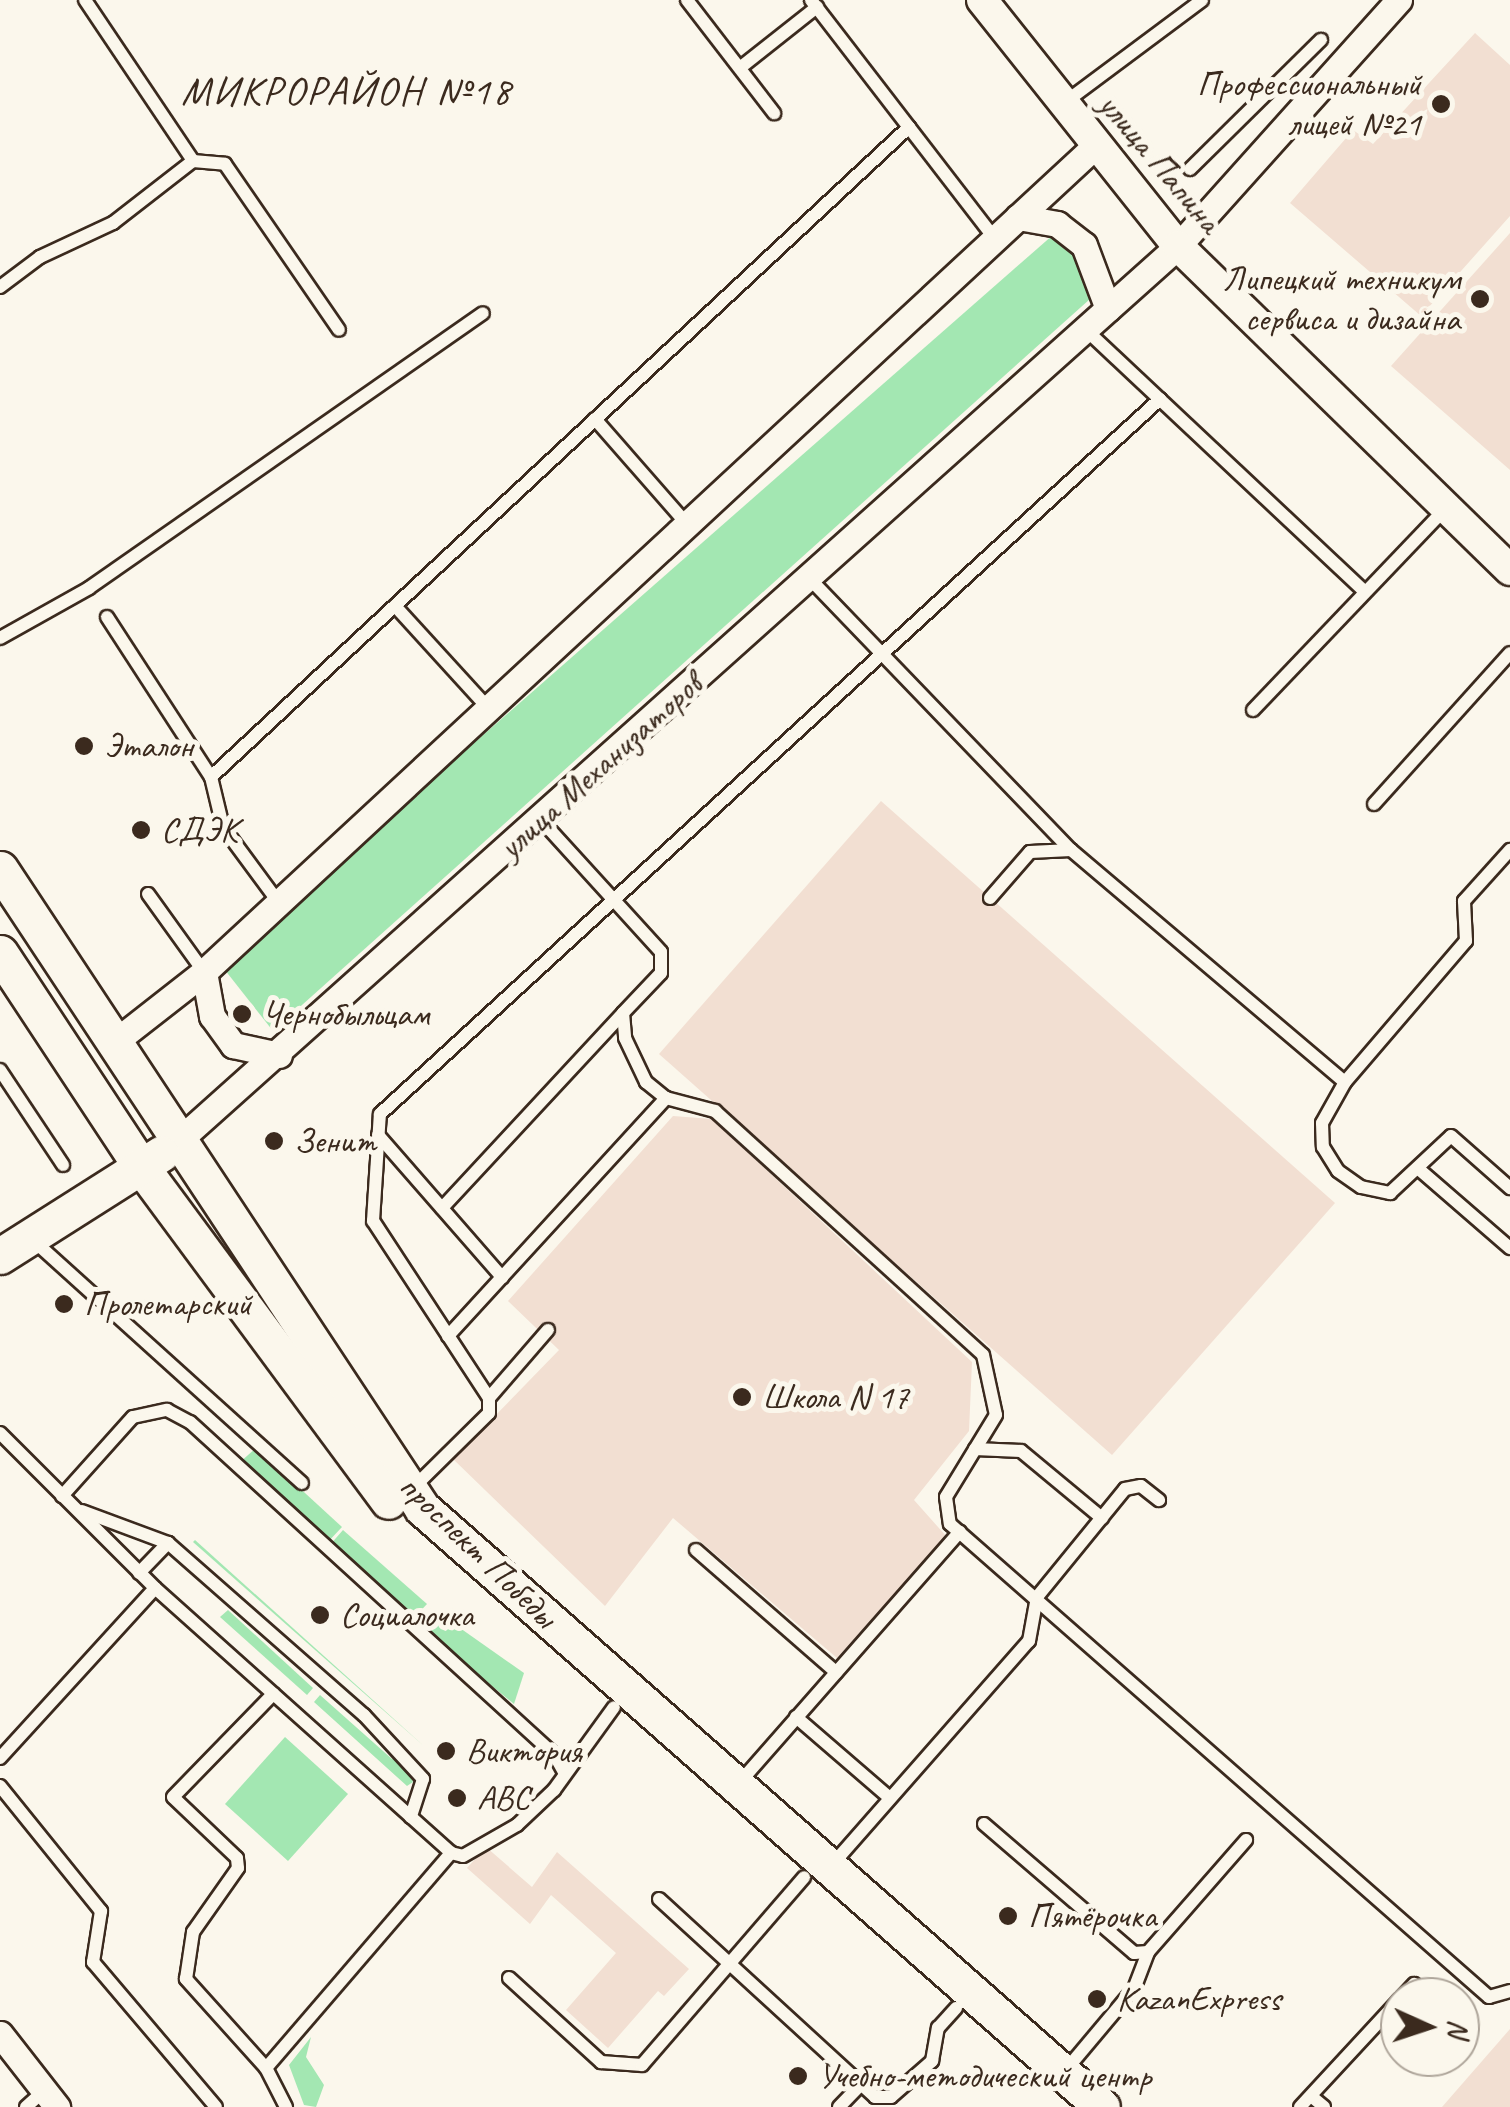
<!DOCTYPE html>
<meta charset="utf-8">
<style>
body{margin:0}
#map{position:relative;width:1510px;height:2107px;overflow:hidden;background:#fbf7ec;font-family:Caveat,sans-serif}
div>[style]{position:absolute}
.built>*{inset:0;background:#f2dfd2}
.green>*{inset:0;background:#a3e7b2}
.roads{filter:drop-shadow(2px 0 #3b2a1e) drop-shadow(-2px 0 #3b2a1e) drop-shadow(0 2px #3b2a1e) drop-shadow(0 -2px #3b2a1e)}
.service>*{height:12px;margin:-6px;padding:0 6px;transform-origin:6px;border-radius:6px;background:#fbf7ec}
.minor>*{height:25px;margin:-12.5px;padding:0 12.5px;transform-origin:12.5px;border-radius:12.5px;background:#fbf7ec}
.tertiary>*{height:30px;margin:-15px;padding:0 15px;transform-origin:15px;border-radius:15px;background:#fbf7ec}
.secondary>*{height:35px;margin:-17.5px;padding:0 17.5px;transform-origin:17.5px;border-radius:17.5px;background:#fbf7ec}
.dots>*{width:28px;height:28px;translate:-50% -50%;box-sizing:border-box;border:5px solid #fbf7ec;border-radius:50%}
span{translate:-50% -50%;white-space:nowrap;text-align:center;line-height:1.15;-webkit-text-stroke:10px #fbf7ec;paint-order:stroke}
.poi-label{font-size:35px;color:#3b2a1e}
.right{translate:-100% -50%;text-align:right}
.left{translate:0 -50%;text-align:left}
.street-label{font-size:35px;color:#3b2a1e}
.quarter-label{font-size:40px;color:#3b2a1e;letter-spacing:2.5px}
.north{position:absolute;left:1380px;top:1977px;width:100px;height:100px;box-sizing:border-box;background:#fbf7ec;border:2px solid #aea59a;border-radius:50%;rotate:93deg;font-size:28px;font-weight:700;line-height:40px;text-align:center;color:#3b2a1e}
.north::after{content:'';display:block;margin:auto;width:35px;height:45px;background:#3b2a1e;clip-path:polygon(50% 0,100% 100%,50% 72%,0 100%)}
</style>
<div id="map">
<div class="built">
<i style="clip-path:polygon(1475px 33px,1510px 65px,1510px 216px,1421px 316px,1290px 203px,1353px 130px,1373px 144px)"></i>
<i style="clip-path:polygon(1510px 233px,1510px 470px,1391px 366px)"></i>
<i style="clip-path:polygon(881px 801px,1335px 1203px,1112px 1455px,659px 1054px)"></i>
<i style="clip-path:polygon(673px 1116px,712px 1119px,972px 1362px,969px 1431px,914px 1500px,946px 1536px,837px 1658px,673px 1518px,605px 1606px,453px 1459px,559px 1350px,508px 1301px)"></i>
<i style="clip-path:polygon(486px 1847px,532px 1887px,557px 1852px,689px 1969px,664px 1996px,658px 1991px,608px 2048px,566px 2010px,616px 1953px,551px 1895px,530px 1924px,467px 1868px)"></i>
<i style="clip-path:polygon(1510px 2029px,1510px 2107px,1442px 2107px)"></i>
</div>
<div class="green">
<i style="clip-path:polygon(1062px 227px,1109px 282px,273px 1031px,221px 965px)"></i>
<i style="clip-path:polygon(256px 1448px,342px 1527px,327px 1543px,239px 1463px)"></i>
<i style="clip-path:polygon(343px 1530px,427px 1604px,412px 1620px,329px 1546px)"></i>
<i style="clip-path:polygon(195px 1540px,425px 1747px,193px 1542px)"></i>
<i style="clip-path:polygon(433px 1609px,524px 1673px,514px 1704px,417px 1625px)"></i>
<i style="clip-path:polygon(228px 1610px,313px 1688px,307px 1695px,220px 1617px)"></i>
<i style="clip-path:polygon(320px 1695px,392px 1759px,402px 1759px,413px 1782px,407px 1786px,314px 1702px)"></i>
<i style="clip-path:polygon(285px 1737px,348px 1794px,288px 1861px,225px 1804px)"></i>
<i style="clip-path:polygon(311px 2037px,306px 2057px,324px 2085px,316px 2107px,304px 2105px,289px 2065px)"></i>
</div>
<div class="roads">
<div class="service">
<i style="left:85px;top:0;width:194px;rotate:56.1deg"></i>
<i style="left:687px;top:0;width:143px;rotate:52.4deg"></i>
<i style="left:811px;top:0;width:302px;rotate:52.4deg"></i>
<i style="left:741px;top:67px;width:97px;rotate:-38.3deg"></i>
<i style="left:1064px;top:103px;width:172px;rotate:-36.7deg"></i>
<i style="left:1190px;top:169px;width:184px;rotate:-44.6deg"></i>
<i style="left:0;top:287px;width:50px;rotate:-36.9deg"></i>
<i style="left:40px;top:257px;width:81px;rotate:-25deg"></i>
<i style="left:113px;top:223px;width:101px;rotate:-37.8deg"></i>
<i style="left:193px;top:161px;width:32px;rotate:5deg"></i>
<i style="left:225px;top:164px;width:201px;rotate:55.5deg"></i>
<i style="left:1085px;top:329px;width:384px;rotate:43.2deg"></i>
<i style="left:595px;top:419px;width:140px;rotate:48.8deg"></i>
<i style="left:809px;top:578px;width:378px;rotate:46.1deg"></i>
<i style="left:1071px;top:850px;width:359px;rotate:40.3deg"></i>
<i style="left:1345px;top:1082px;width:186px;rotate:-49.4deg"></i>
<i style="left:1466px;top:941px;width:40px;rotate:-92.9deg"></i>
<i style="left:1464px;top:901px;width:69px;rotate:-48deg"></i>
<i style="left:395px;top:606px;width:138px;rotate:47.6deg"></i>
<i style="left:107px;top:617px;width:191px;rotate:57deg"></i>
<i style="left:0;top:638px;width:102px;rotate:-29.3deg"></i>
<i style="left:89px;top:588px;width:480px;rotate:-34.9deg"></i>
<i style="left:1253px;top:710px;width:278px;rotate:-46.3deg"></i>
<i style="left:1374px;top:804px;width:203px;rotate:-48deg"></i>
<i style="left:541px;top:820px;width:178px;rotate:47.7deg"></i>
<i style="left:661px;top:952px;width:21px;rotate:90deg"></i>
<i style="left:661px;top:973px;width:55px;rotate:133.5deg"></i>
<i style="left:623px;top:1013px;width:25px;rotate:85deg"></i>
<i style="left:625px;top:1038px;width:49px;rotate:64.5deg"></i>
<i style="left:646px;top:1082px;width:26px;rotate:39deg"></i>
<i style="left:666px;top:1098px;width:51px;rotate:14.9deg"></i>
<i style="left:715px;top:1111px;width:362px;rotate:42.3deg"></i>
<i style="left:983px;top:1355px;width:61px;rotate:77.8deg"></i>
<i style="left:996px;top:1415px;width:96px;rotate:121.4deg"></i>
<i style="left:946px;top:1497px;width:27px;rotate:82deg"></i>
<i style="left:950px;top:1524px;width:717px;rotate:41.27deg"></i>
<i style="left:1489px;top:1997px;width:22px;rotate:-16deg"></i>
<i style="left:148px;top:894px;width:96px;rotate:54.3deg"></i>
<i style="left:990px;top:898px;width:61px;rotate:-49deg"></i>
<i style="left:1030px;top:852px;width:41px;rotate:-2.8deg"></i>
<i style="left:279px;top:903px;width:94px;rotate:-126.4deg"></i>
<i style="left:223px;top:827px;width:51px;rotate:-103.5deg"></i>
<i style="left:211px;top:777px;width:954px;rotate:-42.96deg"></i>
<i style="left:0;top:1070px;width:114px;rotate:56.4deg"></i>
<i style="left:1345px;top:1082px;width:47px;rotate:119.3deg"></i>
<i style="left:1322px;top:1123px;width:24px;rotate:88deg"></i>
<i style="left:1323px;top:1147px;width:28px;rotate:58deg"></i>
<i style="left:1338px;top:1171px;width:28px;rotate:35deg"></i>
<i style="left:1361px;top:1187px;width:30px;rotate:12deg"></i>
<i style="left:1390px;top:1193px;width:83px;rotate:-43.1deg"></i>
<i style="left:1451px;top:1136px;width:79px;rotate:41.4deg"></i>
<i style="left:378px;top:1135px;width:189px;rotate:48.9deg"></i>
<i style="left:1421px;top:1171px;width:118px;rotate:40.9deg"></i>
<i style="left:442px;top:1208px;width:266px;rotate:-47.1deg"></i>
<i style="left:34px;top:1241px;width:361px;rotate:42.1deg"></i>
<i style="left:448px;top:1336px;width:323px;rotate:-47.5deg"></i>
<i style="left:489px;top:1398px;width:90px;rotate:-49.1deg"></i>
<i style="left:0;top:1433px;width:219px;rotate:45deg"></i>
<i style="left:155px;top:1588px;width:397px;rotate:41.8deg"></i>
<i style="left:451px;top:1853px;width:12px;rotate:14deg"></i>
<i style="left:463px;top:1856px;width:62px;rotate:-29.9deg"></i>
<i style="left:517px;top:1825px;width:51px;rotate:-43.4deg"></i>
<i style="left:554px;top:1790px;width:102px;rotate:-54.1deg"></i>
<i style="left:975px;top:1449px;width:46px;rotate:2.5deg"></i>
<i style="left:1021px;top:1451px;width:105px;rotate:39.6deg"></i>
<i style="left:414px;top:1487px;width:105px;rotate:-44.6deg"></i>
<i style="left:489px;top:1413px;width:15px;rotate:-90deg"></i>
<i style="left:489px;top:1398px;width:212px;rotate:-123.2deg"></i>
<i style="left:373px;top:1221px;width:107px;rotate:-86.3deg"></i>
<i style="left:380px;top:1114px;width:1058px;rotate:-42.51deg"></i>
<i style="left:62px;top:1496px;width:106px;rotate:-48.1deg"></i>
<i style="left:133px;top:1417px;width:35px;rotate:-12deg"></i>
<i style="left:167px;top:1410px;width:26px;rotate:28deg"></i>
<i style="left:190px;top:1422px;width:493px;rotate:42.4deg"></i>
<i style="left:554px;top:1754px;width:21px;rotate:61deg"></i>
<i style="left:82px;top:1511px;width:92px;rotate:20.4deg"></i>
<i style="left:696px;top:1550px;width:186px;rotate:41.1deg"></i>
<i style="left:139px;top:1573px;width:42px;rotate:-46deg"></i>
<i style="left:168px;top:1543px;width:261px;rotate:41.3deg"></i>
<i style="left:364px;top:1715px;width:87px;rotate:47.3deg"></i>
<i style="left:423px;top:1779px;width:40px;rotate:108deg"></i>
<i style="left:796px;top:1717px;width:124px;rotate:40.8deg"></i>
<i style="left:0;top:1758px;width:230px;rotate:-47.6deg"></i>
<i style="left:740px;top:1782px;width:333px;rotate:-48.7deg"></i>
<i style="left:0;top:1786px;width:161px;rotate:51.1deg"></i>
<i style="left:101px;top:1911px;width:52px;rotate:98.9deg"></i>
<i style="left:93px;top:1962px;width:190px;rotate:49.7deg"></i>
<i style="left:984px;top:1824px;width:198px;rotate:40.7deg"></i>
<i style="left:1134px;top:1953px;width:14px;rotate:-4deg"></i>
<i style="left:1148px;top:1952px;width:149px;rotate:-48.8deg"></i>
<i style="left:831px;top:1866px;width:300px;rotate:-48.7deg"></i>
<i style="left:1029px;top:1641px;width:45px;rotate:-79.7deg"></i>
<i style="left:1037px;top:1597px;width:139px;rotate:-50.8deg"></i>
<i style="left:1125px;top:1489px;width:16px;rotate:-11deg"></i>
<i style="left:1141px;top:1486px;width:23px;rotate:38deg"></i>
<i style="left:659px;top:1899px;width:293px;rotate:42.5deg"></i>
<i style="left:875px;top:2097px;width:16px"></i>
<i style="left:891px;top:2097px;width:55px;rotate:-41.3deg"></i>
<i style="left:932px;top:2061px;width:34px;rotate:-80deg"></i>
<i style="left:938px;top:2028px;width:27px;rotate:-48deg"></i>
<i style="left:509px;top:1978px;width:125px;rotate:42.4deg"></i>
<i style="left:601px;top:2062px;width:41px;rotate:4.2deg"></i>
<i style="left:642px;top:2065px;width:248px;rotate:-49.2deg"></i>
<i style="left:1134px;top:1989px;width:40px;rotate:-69deg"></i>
<i style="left:1402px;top:1997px;width:18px;rotate:-47deg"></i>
<i style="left:266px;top:2068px;width:120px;rotate:-132deg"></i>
<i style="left:186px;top:1979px;width:48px;rotate:-81.5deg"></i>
<i style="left:193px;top:1932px;width:78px;rotate:-54.9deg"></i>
<i style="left:238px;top:1868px;width:10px;rotate:-96deg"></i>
<i style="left:237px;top:1858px;width:88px;rotate:-136.4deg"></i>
<i style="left:173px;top:1797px;width:144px;rotate:-45.8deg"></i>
<i style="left:1065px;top:2071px;width:97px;rotate:-50deg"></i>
<i style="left:1311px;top:2096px;width:17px;rotate:40deg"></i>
<i style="left:26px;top:2107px;width:24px;rotate:-42deg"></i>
<i style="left:286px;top:2107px;width:44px;rotate:-117.1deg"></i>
<i style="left:266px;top:2068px;width:284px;rotate:-49.3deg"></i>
<i style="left:839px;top:2107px;width:32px;rotate:-46deg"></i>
<i style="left:1300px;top:2107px;width:147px;rotate:-47.2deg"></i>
</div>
<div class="minor">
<i style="left:1018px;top:217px;width:40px;rotate:10deg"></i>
<i style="left:1057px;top:224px;width:34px;rotate:38deg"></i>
<i style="left:1084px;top:245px;width:68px;rotate:69.4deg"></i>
<i style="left:204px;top:972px;width:45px;rotate:79.7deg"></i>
<i style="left:212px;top:1016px;width:36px;rotate:54deg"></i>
<i style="left:233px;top:1045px;width:47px;rotate:12.3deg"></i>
<i style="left:112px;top:1044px;width:117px;rotate:-38deg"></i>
<i style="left:204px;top:972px;width:1214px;rotate:-42.83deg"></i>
<i style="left:178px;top:1141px;width:1342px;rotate:-41.83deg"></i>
<i style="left:1178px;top:246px;width:331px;rotate:-48.1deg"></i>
<i style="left:0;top:2034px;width:93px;rotate:52deg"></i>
</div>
<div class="tertiary">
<i style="left:982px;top:0;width:315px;rotate:51.5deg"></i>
<i style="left:1178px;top:246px;width:464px;rotate:44.3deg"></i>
</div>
<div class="secondary">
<i style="left:0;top:869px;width:766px;rotate:56.56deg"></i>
<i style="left:422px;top:1508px;width:906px;rotate:41.38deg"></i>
<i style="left:0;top:953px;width:258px;rotate:56.6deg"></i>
<i style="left:142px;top:1168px;width:414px;rotate:53.5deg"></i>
<i style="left:0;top:1256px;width:191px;rotate:-32.4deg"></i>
</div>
</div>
<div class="dots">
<i style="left:1441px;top:104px;background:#3b2a1e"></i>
<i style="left:1480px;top:299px;background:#3b2a1e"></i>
<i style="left:84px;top:746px;background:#3b2a1e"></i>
<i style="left:141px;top:830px;background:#3b2a1e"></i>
<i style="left:242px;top:1014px;background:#3b2a1e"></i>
<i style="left:274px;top:1141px;background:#3b2a1e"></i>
<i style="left:64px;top:1304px;background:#3b2a1e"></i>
<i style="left:742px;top:1397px;background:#3b2a1e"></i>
<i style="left:320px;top:1615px;background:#3b2a1e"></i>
<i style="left:446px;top:1751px;background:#3b2a1e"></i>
<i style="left:457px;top:1798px;background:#3b2a1e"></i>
<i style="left:1008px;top:1916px;background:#3b2a1e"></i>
<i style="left:1097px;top:1999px;background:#3b2a1e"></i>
<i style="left:798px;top:2076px;background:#3b2a1e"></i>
</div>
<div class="poi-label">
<span class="right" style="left:1421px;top:104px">Профессиональный<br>лицей №21</span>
<span class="right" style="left:1460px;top:299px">Липецкий техникум<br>сервиса и дизайна</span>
<span class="left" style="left:104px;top:746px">Эталон</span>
<span class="left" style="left:161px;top:830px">СДЭК</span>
<span class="left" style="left:262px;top:1014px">Чернобыльцам</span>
<span class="left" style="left:294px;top:1141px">Зенит</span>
<span class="left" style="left:84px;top:1304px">Пролетарский</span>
<span class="left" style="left:762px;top:1397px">Школа N 17</span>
<span class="left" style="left:340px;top:1615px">Социалочка</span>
<span class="left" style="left:466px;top:1751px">Виктория</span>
<span class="left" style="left:477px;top:1798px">АВС</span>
<span class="left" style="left:1028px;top:1916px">Пятёрочка</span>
<span class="left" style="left:1117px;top:1999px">KazanExpress</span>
<span class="left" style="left:818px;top:2076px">Учебно-методический центр</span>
</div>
<div class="street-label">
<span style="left:1160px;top:163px;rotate:50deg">улица Папина</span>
<span style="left:600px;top:766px;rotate:-42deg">улица Механизаторов</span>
<span style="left:478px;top:1551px;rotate:44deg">проспект Победы</span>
</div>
<div class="quarter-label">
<span style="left:347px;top:91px">МИКРОРАЙОН №18</span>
</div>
<div class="north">N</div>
</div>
